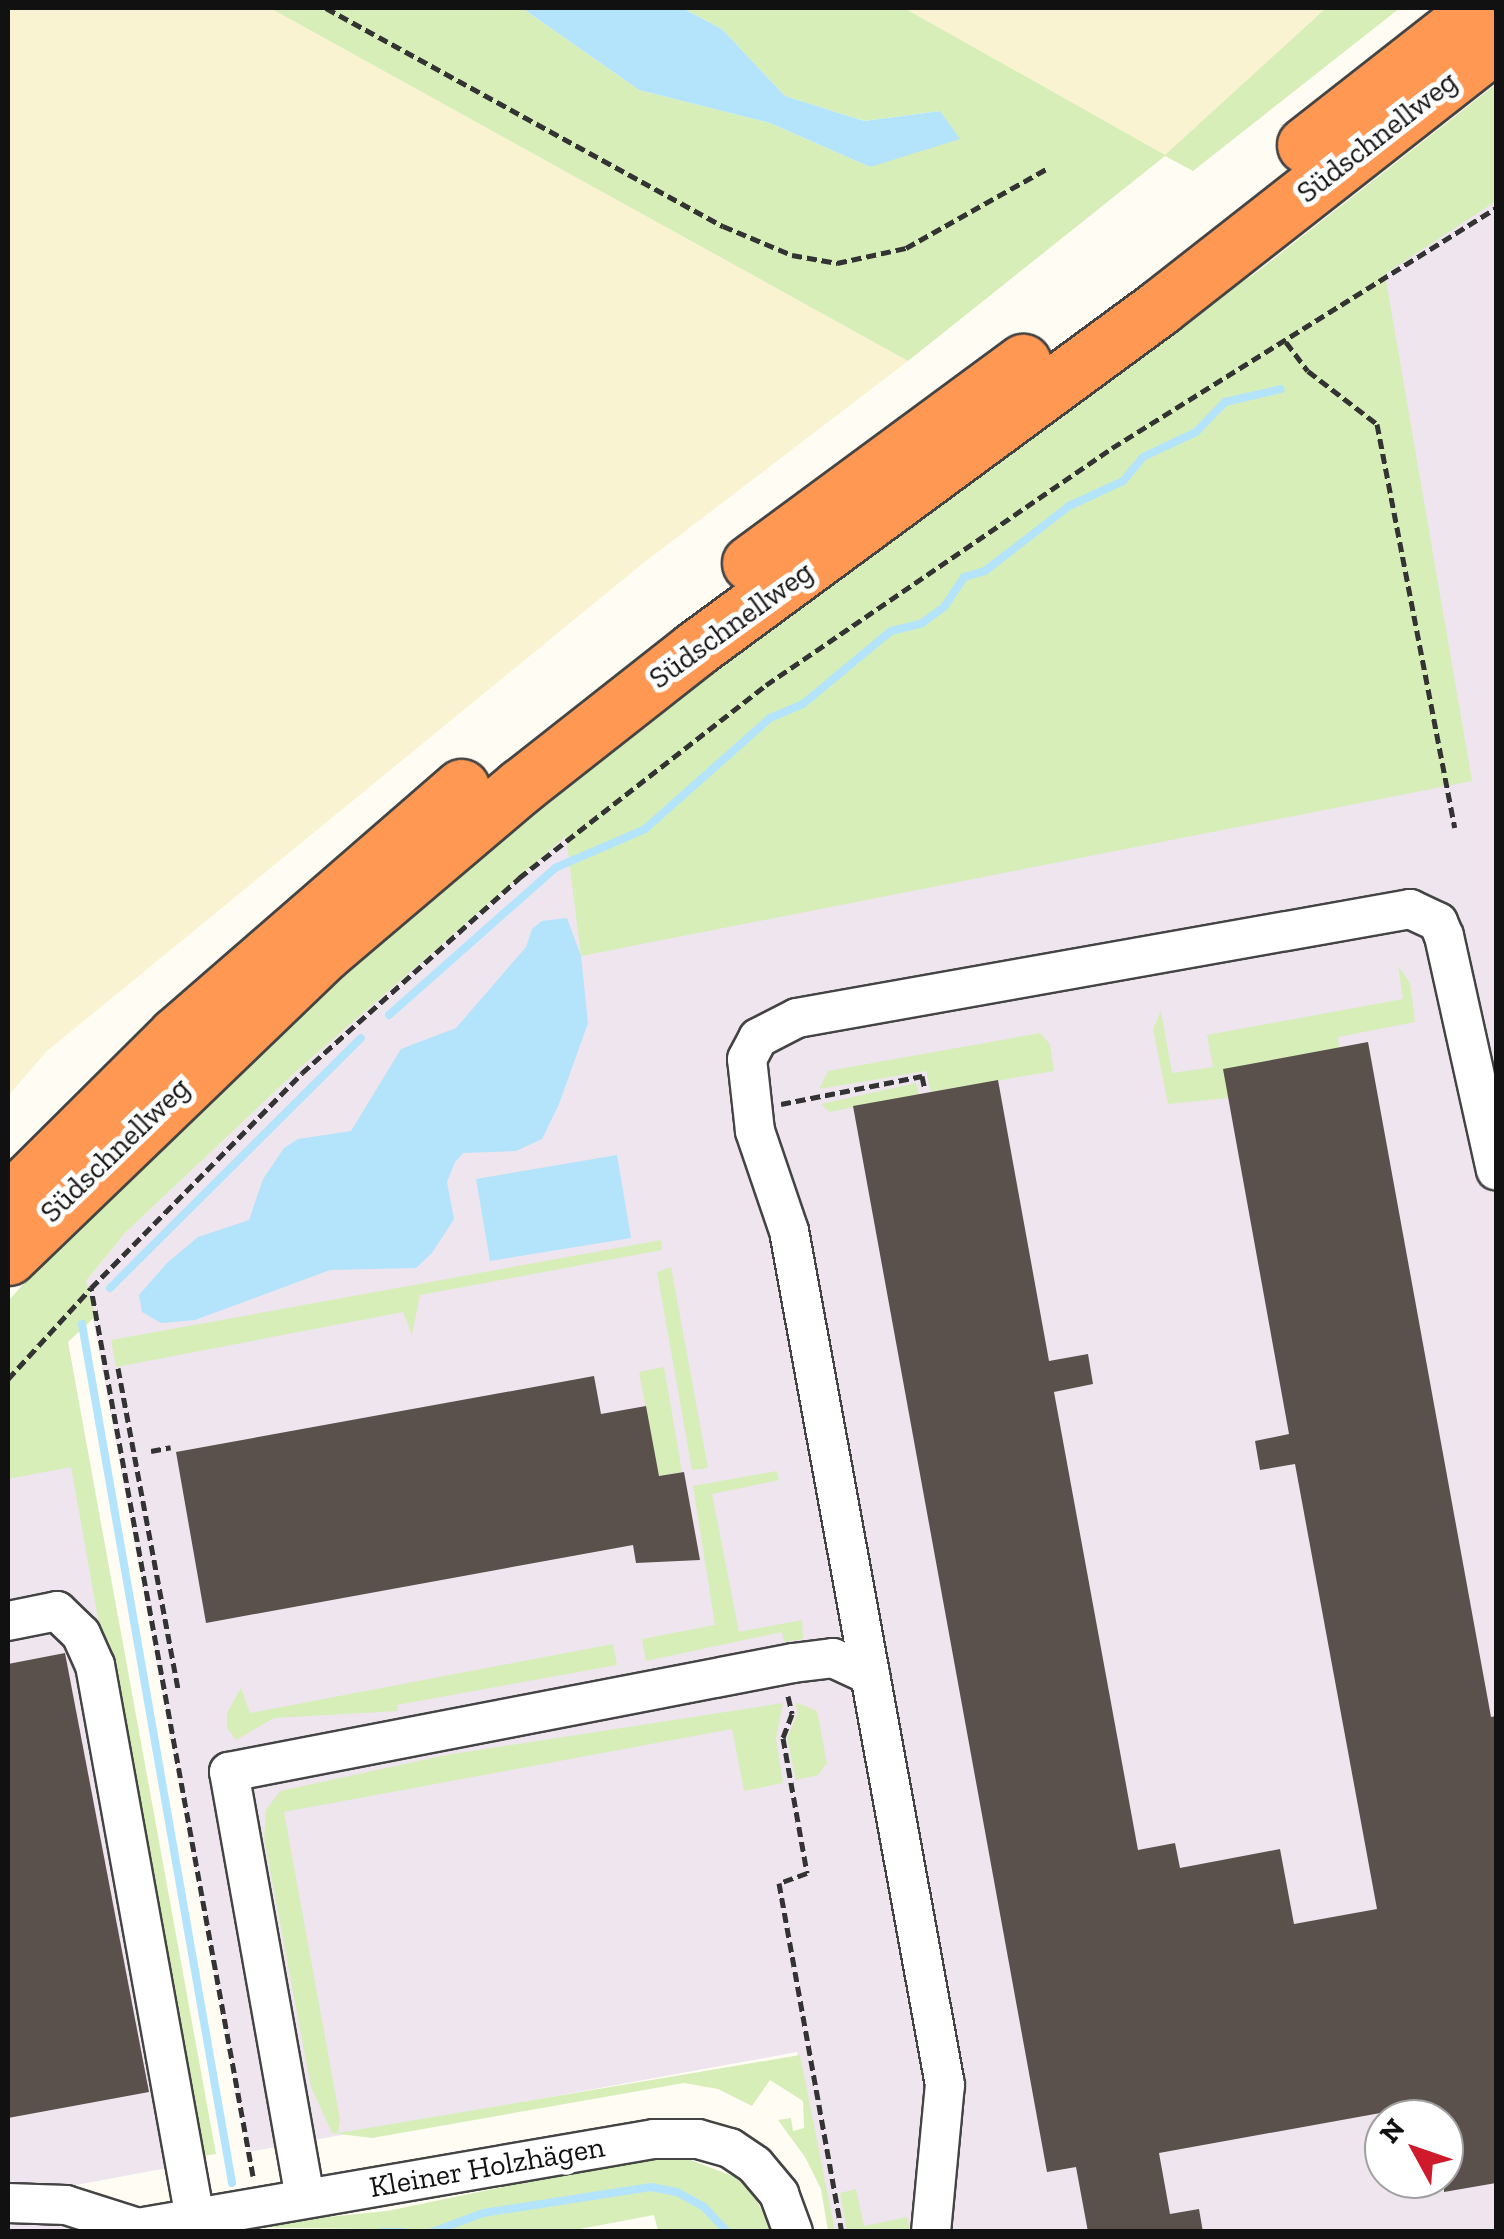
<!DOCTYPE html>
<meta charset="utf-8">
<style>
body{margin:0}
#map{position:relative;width:1504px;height:2239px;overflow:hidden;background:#fffcf4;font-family:"Zilla Slab",serif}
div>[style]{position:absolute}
.industrial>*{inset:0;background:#eee5ef}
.farmland>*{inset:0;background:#f9f3d1}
.green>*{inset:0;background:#d7eeb9}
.water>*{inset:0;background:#b3e4fc}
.stream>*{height:8px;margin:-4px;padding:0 4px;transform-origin:4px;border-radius:4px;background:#b3e4fc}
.building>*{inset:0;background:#5b514c}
.path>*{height:5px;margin-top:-2.5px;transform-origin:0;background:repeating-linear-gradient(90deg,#333 0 10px,transparent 0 15px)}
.roads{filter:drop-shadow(2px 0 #444) drop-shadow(-2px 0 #444) drop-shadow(0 2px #444) drop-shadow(0 -2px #444)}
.minor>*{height:38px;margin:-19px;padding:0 19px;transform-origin:19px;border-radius:19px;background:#fff}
.highway>*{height:55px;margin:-27.5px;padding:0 27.5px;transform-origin:27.5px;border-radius:27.5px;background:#ff9852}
span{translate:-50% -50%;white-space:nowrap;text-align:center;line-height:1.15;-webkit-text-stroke:10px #fff;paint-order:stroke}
.street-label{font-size:30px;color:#111}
.frame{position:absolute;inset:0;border:10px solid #111;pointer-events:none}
.north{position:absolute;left:1364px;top:2099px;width:100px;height:100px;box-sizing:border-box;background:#fff;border:2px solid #a0a0a0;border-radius:50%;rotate:310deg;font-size:28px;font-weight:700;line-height:40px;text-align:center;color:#111}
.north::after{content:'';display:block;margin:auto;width:35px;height:45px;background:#cf1a2c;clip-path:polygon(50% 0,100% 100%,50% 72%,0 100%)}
</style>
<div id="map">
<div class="industrial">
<i style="clip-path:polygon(evenodd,1496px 199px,1496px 2231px,834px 2231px,797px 2052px,248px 2152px,86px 1281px,125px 1233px,301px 1067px,516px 875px,762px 682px,1496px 199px,1384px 2119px,1444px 2119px,1444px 2179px,1384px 2179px,1384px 2119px)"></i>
<i style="clip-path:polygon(68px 1342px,200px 2162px,76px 2185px,85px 2231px,8px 2232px,8px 1411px)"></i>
</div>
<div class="farmland">
<i style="clip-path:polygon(8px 8px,270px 8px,908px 361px,642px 564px,47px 1051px,8px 1096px)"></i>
<i style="clip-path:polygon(904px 8px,1326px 8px,1165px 156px)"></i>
</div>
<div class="green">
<i style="clip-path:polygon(270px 8px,522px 8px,639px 90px,770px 123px,870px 167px,940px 111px,864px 121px,785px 96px,722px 29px,682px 8px,904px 8px,1165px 155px,1326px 8px,1400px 8px,1193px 171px,1165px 156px,908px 361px)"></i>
<i style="clip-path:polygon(1496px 84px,1496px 201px,1385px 274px,1472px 781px,581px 956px,566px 836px,301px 1067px,125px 1233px,86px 1281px,96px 1316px,68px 1342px,216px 2154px,194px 2157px,71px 1467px,8px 1479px,8px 1301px,121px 1177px,490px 834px,1210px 300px,1253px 275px)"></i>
<i style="clip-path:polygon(1398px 966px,1410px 983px,1415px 1022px,1338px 1037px,1339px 1048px,1228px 1098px,1168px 1104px,1153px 1029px,1161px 1011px,1172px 1073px,1213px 1067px,1207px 1035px,1403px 999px)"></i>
<i style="clip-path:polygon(1040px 1033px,1050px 1044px,1054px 1071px,931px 1092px,926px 1071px,819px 1089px,828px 1071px)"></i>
<i style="clip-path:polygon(916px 1083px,919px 1094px,829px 1112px,821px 1104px)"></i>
<i style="clip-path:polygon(661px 1240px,662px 1250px,420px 1295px,412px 1335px,403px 1312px,116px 1367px,111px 1340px)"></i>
<i style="clip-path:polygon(671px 1267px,708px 1468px,692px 1470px,657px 1272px)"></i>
<i style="clip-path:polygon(664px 1367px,682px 1472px,659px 1476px,639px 1372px)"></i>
<i style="clip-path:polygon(777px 1471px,779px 1480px,712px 1494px,739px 1632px,802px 1620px,803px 1639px,784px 1642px,782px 1632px,646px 1661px,642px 1639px,715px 1625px,693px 1486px)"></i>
<i style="clip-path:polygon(613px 1644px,617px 1665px,397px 1705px,398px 1711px,274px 1718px,236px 1740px,227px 1728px,227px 1713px,241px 1688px,250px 1713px)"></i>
<i style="clip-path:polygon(795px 1702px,817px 1711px,827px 1763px,818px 1775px,796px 1780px,787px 1738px,798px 1713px)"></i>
<i style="clip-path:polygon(783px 1703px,776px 1739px,783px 1783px,744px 1791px,732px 1729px,284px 1812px,340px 2119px,338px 2133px,800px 2055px,835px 2231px,828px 2231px,821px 2189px,805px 2157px,778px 2120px,791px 2118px,793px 2131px,804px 2128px,803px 2101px,770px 2080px,752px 2106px,718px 2089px,684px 2083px,372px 2138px,332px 2133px,311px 2087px,264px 1838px,266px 1810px,280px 1791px,446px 1755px)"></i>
<i style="clip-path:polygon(648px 2157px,688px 2159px,735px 2177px,753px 2194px,773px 2231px,658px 2231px,654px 2215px,564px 2232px,229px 2227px,387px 2211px)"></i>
<i style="clip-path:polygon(856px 2189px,864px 2226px,907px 2217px,910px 2231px,847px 2231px,840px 2193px)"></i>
</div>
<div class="water">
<i style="clip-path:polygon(522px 8px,682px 8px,722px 29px,785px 96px,864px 121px,940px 111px,960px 139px,870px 167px,770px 123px,639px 90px)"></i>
<i style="clip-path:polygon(567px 918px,581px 956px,588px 1023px,559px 1104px,542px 1139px,516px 1151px,463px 1153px,455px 1162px,447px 1182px,454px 1219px,432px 1253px,416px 1268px,330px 1270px,195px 1320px,161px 1323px,142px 1312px,139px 1295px,167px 1263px,198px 1237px,249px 1220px,263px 1179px,284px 1148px,298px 1139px,351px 1131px,401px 1049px,456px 1028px,526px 947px,532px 929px,542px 921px)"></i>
<i style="clip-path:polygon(617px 1155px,631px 1238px,490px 1261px,476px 1179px)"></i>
</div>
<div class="stream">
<i style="left:389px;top:1015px;width:222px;rotate:-41.5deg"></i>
<i style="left:555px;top:868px;width:98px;rotate:-23.4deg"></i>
<i style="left:645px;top:829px;width:167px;rotate:-41.6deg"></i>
<i style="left:770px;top:718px;width:36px;rotate:-23deg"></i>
<i style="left:803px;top:704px;width:114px;rotate:-39.7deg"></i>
<i style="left:891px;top:631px;width:32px;rotate:-14deg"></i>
<i style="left:922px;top:623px;width:27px;rotate:-36deg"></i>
<i style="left:944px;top:607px;width:36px;rotate:-56deg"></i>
<i style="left:964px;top:577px;width:22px;rotate:-16deg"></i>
<i style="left:985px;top:571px;width:106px;rotate:-37.7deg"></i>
<i style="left:1069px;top:506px;width:60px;rotate:-24.8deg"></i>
<i style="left:1123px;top:481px;width:31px;rotate:-50deg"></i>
<i style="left:1143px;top:457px;width:59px;rotate:-25.3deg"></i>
<i style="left:1196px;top:432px;width:42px;rotate:-46deg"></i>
<i style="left:1225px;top:402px;width:57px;rotate:-13.1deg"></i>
<i style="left:110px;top:1288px;width:354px;rotate:-44.9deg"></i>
<i style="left:82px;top:1324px;width:872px;rotate:80.09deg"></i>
<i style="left:382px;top:2232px;width:22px"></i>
<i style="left:432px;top:2232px;width:54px;rotate:-20.4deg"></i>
<i style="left:483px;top:2213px;width:170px;rotate:-8.8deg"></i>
<i style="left:651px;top:2187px;width:26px;rotate:11deg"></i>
<i style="left:677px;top:2192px;width:31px;rotate:29deg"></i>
<i style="left:704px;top:2207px;width:34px;rotate:47deg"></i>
</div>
<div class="building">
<i style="clip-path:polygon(1368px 1042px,1491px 1717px,1496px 1716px,1496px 2183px,1444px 2192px,1444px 2119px,1410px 2119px,1408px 2108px,1159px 2153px,1170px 2214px,1199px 2209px,1203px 2232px,1088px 2232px,1076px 2167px,1047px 2172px,853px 1106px,998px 1080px,1049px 1361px,1088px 1354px,1093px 1384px,1054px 1392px,1138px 1850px,1175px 1843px,1180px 1868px,1280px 1849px,1294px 1924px,1377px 1909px,1295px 1464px,1260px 1470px,1255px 1441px,1289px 1434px,1223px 1069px)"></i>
<i style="clip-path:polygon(594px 1376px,601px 1414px,646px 1406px,659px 1476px,684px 1472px,700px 1560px,636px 1563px,633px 1545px,206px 1623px,176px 1452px)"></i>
<i style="clip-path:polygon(65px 1653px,149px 2092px,8px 2118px,8px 1664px)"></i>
</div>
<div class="path">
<i style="left:326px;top:8px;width:453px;rotate:28.8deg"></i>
<i style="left:723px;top:226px;width:75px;rotate:22.8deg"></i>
<i style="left:792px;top:255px;width:46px;rotate:10.1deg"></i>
<i style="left:837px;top:263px;width:71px;rotate:-12.3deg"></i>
<i style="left:906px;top:248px;width:161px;rotate:-29.4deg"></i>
<i style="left:1286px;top:342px;width:36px;rotate:53deg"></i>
<i style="left:1308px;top:371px;width:87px;rotate:37.5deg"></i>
<i style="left:1377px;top:424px;width:411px;rotate:79.1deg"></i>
<i style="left:781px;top:1104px;width:144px;rotate:-11.2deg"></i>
<i style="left:922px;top:1076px;width:14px;rotate:78deg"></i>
<i style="left:118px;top:1368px;width:326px;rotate:79.4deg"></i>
<i style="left:8px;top:1379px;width:123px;rotate:-47.6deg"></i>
<i style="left:151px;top:1451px;width:20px;rotate:-11deg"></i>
<i style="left:788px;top:1696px;width:18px;rotate:77deg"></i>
<i style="left:792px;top:1714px;width:26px;rotate:111deg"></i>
<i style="left:783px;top:1738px;width:137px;rotate:79.9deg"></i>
<i style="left:807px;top:1873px;width:30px;rotate:160deg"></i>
<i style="left:779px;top:1883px;width:355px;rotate:79.8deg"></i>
<i style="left:253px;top:2176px;width:903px;rotate:-100.34deg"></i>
<i style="left:91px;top:1288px;width:301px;rotate:-45.5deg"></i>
<i style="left:302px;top:1073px;width:292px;rotate:-41.9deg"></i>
<i style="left:519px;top:878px;width:313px;rotate:-38deg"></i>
<i style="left:766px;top:685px;width:419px;rotate:-34.4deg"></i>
<i style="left:1112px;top:448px;width:453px;rotate:-32deg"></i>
</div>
<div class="roads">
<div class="minor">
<i style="left:8px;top:1621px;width:50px;rotate:-11.5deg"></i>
<i style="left:57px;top:1611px;width:33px;rotate:44deg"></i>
<i style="left:81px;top:1634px;width:34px;rotate:66deg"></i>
<i style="left:95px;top:1665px;width:562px;rotate:79.75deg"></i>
<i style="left:305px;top:2198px;width:433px;rotate:-100.1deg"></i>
<i style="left:229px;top:1772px;width:574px;rotate:-10.94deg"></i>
<i style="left:793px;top:1663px;width:40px;rotate:-7.1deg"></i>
<i style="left:833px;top:1658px;width:41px;rotate:24.7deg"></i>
<i style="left:8px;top:2203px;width:58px;rotate:2deg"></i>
<i style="left:66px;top:2205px;width:76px;rotate:17.7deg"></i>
<i style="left:138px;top:2228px;width:524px;rotate:-9.79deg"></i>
<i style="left:654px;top:2139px;width:44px"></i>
<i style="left:698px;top:2139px;width:33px;rotate:16deg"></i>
<i style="left:730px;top:2148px;width:30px;rotate:34deg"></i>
<i style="left:755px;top:2165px;width:38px;rotate:50deg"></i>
<i style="left:779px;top:2194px;width:40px;rotate:69.8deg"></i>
<i style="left:931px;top:2232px;width:148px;rotate:-84.6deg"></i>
<i style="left:945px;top:2085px;width:868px;rotate:-100.35deg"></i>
<i style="left:789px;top:1231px;width:106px;rotate:-108.8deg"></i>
<i style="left:755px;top:1131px;width:72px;rotate:-96.3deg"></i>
<i style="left:747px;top:1059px;width:24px;rotate:-62deg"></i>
<i style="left:758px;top:1038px;width:44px;rotate:-27.1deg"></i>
<i style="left:797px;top:1018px;width:623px;rotate:-10.08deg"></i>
<i style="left:1410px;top:909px;width:31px;rotate:25deg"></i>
<i style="left:1438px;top:922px;width:15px;rotate:67deg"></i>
<i style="left:1444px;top:936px;width:240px;rotate:77.5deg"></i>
</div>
<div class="highway">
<i style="left:1305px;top:145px;width:222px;rotate:-38.1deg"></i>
<i style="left:750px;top:563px;width:339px;rotate:-36.4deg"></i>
<i style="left:8px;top:1202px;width:237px;rotate:-44.8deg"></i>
<i style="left:176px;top:1035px;width:378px;rotate:-41deg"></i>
<i style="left:8px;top:1257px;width:438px;rotate:-43.9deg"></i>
<i style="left:324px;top:953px;width:258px;rotate:-40.3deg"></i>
<i style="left:521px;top:786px;width:221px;rotate:-38.2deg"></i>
<i style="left:695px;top:649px;width:577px;rotate:-36.33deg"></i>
<i style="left:1160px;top:307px;width:427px;rotate:-38.1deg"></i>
</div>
</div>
<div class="street-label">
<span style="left:1377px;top:137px;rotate:-38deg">Südschnellweg</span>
<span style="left:731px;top:625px;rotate:-36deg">Südschnellweg</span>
<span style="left:115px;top:1150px;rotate:-44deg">Südschnellweg</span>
<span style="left:487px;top:2167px;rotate:-10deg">Kleiner Holzhägen</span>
</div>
<div class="frame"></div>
<div class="north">N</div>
</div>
